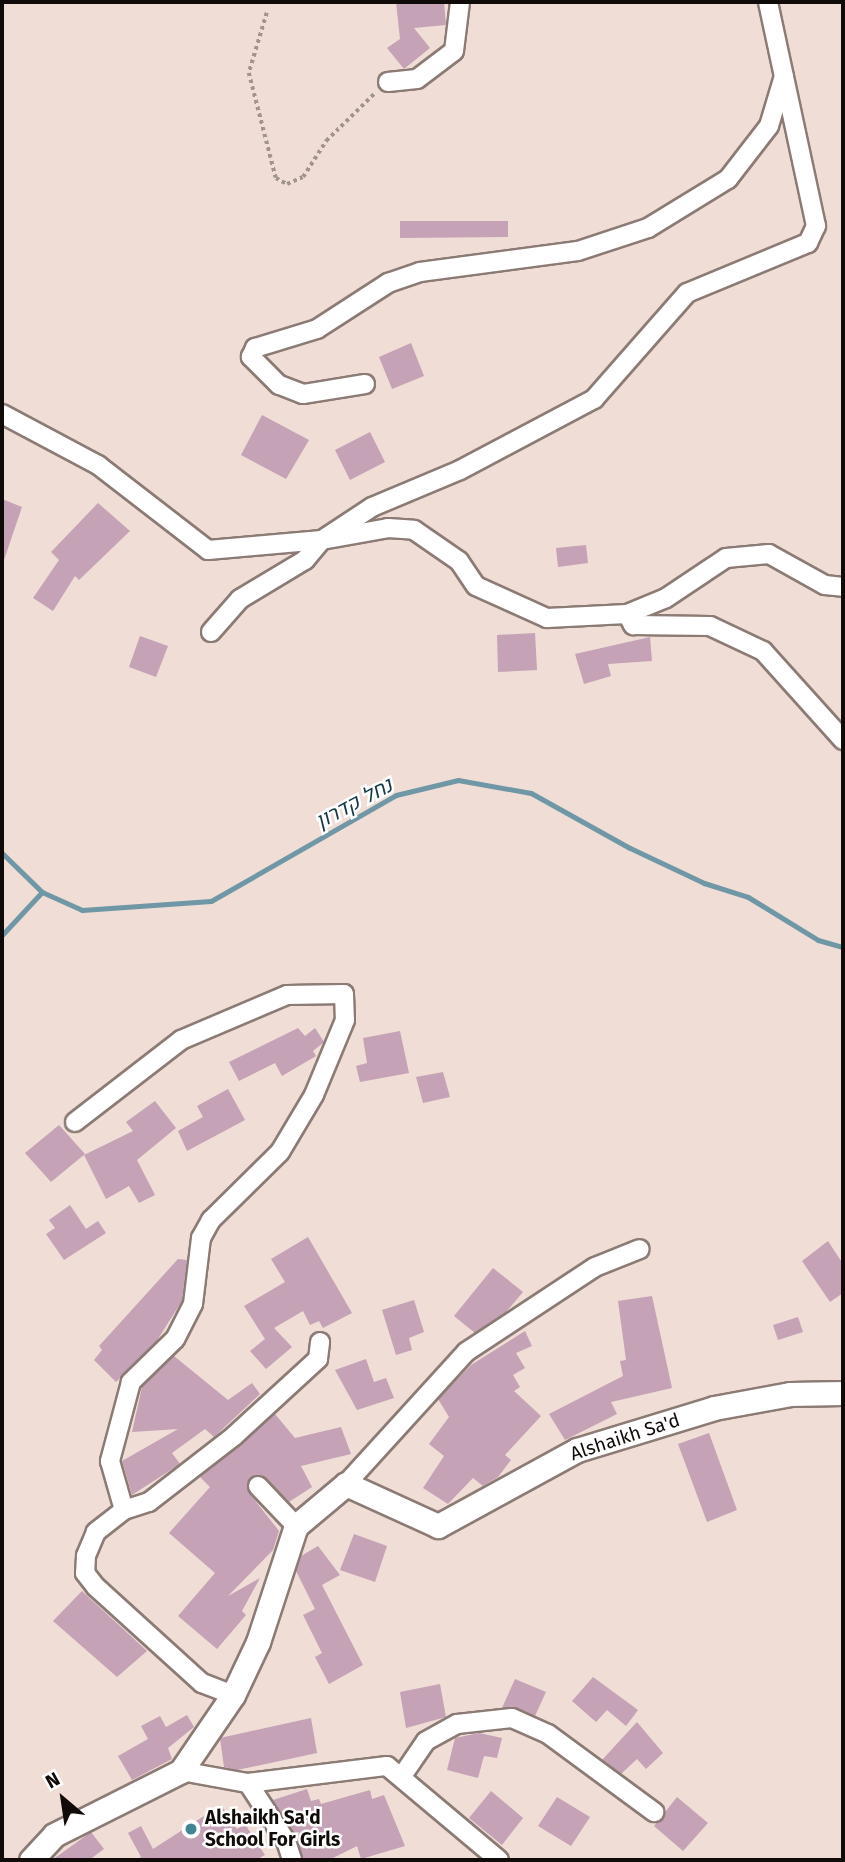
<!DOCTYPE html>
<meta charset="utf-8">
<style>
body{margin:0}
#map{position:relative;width:845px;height:1862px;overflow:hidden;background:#efddd6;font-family:"Fira Sans",Heebo,sans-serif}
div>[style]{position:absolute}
.stream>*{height:5px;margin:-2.5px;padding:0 2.5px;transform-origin:2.5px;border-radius:2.5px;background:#6f97a6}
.building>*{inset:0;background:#c5a2b6}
.path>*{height:3.5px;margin-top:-1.75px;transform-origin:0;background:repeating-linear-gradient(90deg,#a1938e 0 3.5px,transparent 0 7px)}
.roads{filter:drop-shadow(2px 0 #8c7b75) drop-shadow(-2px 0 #8c7b75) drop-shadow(0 2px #8c7b75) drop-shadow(0 -2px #8c7b75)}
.minor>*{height:18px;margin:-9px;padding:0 9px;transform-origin:9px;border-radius:9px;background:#fff}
.tertiary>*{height:23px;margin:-11.5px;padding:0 11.5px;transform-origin:11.5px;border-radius:11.5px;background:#fff}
.dots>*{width:19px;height:19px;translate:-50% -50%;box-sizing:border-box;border:4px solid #fff;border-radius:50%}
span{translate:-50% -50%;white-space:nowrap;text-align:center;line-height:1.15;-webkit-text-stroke:5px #fff;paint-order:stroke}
.street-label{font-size:19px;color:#100a08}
.poi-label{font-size:19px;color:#100a08;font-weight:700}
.left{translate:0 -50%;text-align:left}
.water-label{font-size:21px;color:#143a46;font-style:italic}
.frame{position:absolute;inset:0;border:4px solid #100a08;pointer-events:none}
.north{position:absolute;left:28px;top:1764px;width:70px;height:70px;-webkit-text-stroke:5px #fff;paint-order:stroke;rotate:331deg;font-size:19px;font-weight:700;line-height:28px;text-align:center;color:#100a08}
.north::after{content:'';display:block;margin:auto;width:24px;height:32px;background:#100a08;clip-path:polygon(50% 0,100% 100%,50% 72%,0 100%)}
</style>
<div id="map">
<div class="stream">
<i style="left:2px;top:853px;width:56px;rotate:44.3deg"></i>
<i style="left:42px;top:892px;width:44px;rotate:24.2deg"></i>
<i style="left:82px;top:910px;width:129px;rotate:-4deg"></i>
<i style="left:211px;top:901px;width:213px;rotate:-29.8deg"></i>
<i style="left:396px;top:795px;width:64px;rotate:-13.6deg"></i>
<i style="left:458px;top:780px;width:74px;rotate:10.1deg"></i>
<i style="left:531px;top:793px;width:113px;rotate:29.1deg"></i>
<i style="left:630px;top:848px;width:82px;rotate:25.3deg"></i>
<i style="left:704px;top:883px;width:46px;rotate:17.7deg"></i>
<i style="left:748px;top:897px;width:82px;rotate:31.6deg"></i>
<i style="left:818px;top:940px;width:26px;rotate:16deg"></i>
<i style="left:2px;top:935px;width:59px;rotate:-47.1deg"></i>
</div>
<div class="building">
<i style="clip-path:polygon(396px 2px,444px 2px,446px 25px,414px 28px,430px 48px,404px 69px,387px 48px,400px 39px)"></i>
<i style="clip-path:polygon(400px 221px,508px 221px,508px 237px,400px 238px)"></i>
<i style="clip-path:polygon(411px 343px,424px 376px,392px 389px,379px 357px)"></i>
<i style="clip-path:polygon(262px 415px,309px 440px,286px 479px,241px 455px)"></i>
<i style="clip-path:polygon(370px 432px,385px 462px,350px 480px,335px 450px)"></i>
<i style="clip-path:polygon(2px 499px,22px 507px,4px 560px,2px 559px)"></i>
<i style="clip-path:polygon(98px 503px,130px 531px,79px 580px,75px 576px,53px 611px,33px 598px,59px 560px,51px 552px)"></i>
<i style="clip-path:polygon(586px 545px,588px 563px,558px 567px,556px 548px)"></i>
<i style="clip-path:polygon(535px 633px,537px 670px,498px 672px,497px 635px)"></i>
<i style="clip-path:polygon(140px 636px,168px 646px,156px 677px,129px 667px)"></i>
<i style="clip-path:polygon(650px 637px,652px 661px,608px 664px,611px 676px,584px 684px,575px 654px)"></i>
<i style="clip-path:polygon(298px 1028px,305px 1036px,315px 1028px,324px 1042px,313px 1051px,316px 1056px,282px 1076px,275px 1063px,239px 1081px,229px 1062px)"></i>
<i style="clip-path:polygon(400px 1031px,409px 1073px,360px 1082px,356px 1066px,367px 1063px,363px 1038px)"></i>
<i style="clip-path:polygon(443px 1072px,450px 1097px,423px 1103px,416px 1077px)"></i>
<i style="clip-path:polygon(228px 1089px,245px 1120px,187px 1151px,178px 1131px,203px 1117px,197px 1106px)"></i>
<i style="clip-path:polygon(155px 1101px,176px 1128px,137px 1160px,155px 1195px,139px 1203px,129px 1186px,106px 1199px,84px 1155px,133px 1131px,126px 1122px)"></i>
<i style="clip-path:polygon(59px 1125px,85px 1154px,51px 1182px,25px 1153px)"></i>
<i style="clip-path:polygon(70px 1205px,86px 1229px,98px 1221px,106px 1233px,64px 1260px,46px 1234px,55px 1228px,49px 1220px)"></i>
<i style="clip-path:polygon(308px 1237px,352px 1313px,323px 1328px,319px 1321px,310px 1325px,303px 1311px,274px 1328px,292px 1347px,266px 1369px,250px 1351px,265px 1339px,244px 1306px,285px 1282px,271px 1259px)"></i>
<i style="clip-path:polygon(828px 1241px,843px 1264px,843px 1293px,830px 1302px,802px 1261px)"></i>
<i style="clip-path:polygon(178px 1259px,187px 1260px,182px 1301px,156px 1342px,116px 1382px,94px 1360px,102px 1350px,99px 1346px)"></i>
<i style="clip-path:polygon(493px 1268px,523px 1292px,506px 1312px,475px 1333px,454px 1316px)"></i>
<i style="clip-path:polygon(652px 1296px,672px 1388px,611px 1402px,617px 1414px,565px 1440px,549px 1414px,623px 1376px,620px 1361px,626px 1360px,618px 1301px)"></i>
<i style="clip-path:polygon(414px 1300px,424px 1332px,409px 1338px,412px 1350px,396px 1355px,382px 1310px)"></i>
<i style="clip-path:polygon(798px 1317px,803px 1332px,778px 1340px,773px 1325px)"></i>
<i style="clip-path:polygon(525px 1331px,532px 1346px,516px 1353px,525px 1368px,513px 1375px,520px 1387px,514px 1391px,541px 1416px,505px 1455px,511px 1460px,498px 1477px,483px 1486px,473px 1478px,448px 1504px,423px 1488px,444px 1456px,429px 1444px,449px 1417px,438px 1399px,471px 1365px)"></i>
<i style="clip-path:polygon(174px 1356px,228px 1400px,252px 1383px,260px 1394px,214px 1437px,205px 1429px,172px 1453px,180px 1464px,132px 1495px,122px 1461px,178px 1429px,132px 1432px,142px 1387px)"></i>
<i style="clip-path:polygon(366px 1359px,374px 1382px,386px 1378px,394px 1398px,357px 1410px,335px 1370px)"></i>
<i style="clip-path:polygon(275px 1414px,295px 1438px,341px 1427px,351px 1454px,301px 1466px,312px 1487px,289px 1502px,262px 1475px,250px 1478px,249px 1493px,279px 1531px,273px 1550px,228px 1596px,260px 1578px,242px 1611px,246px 1615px,217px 1649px,178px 1616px,215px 1573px,169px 1533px,210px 1487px,200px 1477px)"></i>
<i style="clip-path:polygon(709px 1433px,737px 1510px,707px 1522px,678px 1444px)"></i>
<i style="clip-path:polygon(354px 1534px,387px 1546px,375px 1582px,340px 1570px)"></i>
<i style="clip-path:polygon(318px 1546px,340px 1575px,322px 1585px,363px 1665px,329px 1684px,315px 1657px,322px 1653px,303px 1615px,315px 1609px,296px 1571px,301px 1556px)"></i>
<i style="clip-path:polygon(82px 1591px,147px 1651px,117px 1677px,53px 1621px)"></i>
<i style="clip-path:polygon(593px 1677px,638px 1710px,626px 1726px,607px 1710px,596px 1722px,572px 1701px)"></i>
<i style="clip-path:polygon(515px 1679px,546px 1692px,535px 1716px,502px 1708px)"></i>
<i style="clip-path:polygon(440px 1684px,446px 1717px,406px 1728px,400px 1692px)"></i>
<i style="clip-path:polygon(187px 1715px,194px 1727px,168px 1748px,172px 1759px,132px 1780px,118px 1756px,148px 1739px,141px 1726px,160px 1716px,166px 1727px)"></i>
<i style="clip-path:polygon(311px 1718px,317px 1753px,237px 1770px,224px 1767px,220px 1738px)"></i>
<i style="clip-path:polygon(637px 1722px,663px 1753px,646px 1769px,637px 1759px,621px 1774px,602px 1760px)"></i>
<i style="clip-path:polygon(479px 1733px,502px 1738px,497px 1758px,484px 1756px,478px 1778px,447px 1770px,455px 1738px)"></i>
<i style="clip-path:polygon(307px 1789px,311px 1801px,319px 1799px,321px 1804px,370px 1790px,372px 1799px,384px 1795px,405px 1846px,361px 1859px,357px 1846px,329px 1860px,303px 1860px,296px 1835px,273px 1800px)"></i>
<i style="clip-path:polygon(491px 1791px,523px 1818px,502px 1845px,469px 1818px)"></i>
<i style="clip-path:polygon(557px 1797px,590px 1817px,571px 1846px,538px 1826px)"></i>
<i style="clip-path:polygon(677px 1797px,708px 1823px,683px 1851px,654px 1826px)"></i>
<i style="clip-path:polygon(221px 1805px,237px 1829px,245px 1824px,265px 1855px,256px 1860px,136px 1860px,141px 1857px,128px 1833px,141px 1826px,153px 1849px)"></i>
<i style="clip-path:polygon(91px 1832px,104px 1849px,89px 1860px,52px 1860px)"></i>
</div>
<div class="path">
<i style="left:267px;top:13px;width:63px;rotate:106.7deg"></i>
<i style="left:249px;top:73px;width:108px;rotate:75.6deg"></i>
<i style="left:276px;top:178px;width:13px;rotate:29deg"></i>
<i style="left:287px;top:184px;width:17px;rotate:-24deg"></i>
<i style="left:303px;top:177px;width:43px;rotate:-57.4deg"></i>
<i style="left:326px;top:141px;width:69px;rotate:-44.4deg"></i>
</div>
<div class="roads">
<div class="minor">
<i style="left:388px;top:82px;width:29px;rotate:-6deg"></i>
<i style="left:417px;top:79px;width:46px;rotate:-37.1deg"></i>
<i style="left:454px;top:51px;width:49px;rotate:-83deg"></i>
<i style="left:365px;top:384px;width:63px;rotate:170.8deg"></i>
<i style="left:303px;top:394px;width:26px;rotate:-159deg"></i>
<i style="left:279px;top:385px;width:40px;rotate:-135deg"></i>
<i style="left:251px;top:357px;width:10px;rotate:-66deg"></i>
<i style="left:255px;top:348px;width:65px;rotate:-17deg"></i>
<i style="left:317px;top:329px;width:85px;rotate:-32.9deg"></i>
<i style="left:388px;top:283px;width:34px;rotate:-19deg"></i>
<i style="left:420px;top:272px;width:159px;rotate:-7.6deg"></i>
<i style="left:578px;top:251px;width:74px;rotate:-18.2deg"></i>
<i style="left:648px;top:228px;width:94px;rotate:-31.5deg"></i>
<i style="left:728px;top:179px;width:67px;rotate:-52.3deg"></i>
<i style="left:769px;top:126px;width:52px;rotate:-73.3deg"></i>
<i style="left:2px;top:414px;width:109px;rotate:28deg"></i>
<i style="left:98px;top:465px;width:139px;rotate:37.7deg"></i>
<i style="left:208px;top:550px;width:114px;rotate:-5deg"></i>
<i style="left:322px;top:540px;width:60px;rotate:-33.4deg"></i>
<i style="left:372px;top:507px;width:95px;rotate:-22.8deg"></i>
<i style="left:460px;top:470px;width:152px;rotate:-27.9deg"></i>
<i style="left:594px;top:399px;width:141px;rotate:-48.7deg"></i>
<i style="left:687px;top:293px;width:131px;rotate:-22.5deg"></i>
<i style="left:808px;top:243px;width:19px;rotate:-65deg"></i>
<i style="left:816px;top:226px;width:229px;rotate:-102.1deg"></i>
<i style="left:627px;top:614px;width:13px;rotate:61deg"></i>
<i style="left:633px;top:625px;width:77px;rotate:0.7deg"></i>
<i style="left:710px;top:626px;width:59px;rotate:25.3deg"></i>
<i style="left:763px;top:651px;width:120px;rotate:48deg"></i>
<i style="left:211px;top:632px;width:44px;rotate:-48.7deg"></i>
<i style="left:240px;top:599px;width:76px;rotate:-31deg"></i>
<i style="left:305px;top:560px;width:26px;rotate:-50deg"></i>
<i style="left:322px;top:540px;width:67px;rotate:-10.3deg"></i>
<i style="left:388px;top:528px;width:26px;rotate:4deg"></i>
<i style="left:414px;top:530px;width:55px;rotate:34.6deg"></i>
<i style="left:459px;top:561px;width:30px;rotate:56deg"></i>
<i style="left:476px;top:586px;width:78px;rotate:24.3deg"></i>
<i style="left:547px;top:618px;width:80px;rotate:-2.9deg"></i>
<i style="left:627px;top:614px;width:42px;rotate:-22.3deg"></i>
<i style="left:666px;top:598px;width:72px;rotate:-33.7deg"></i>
<i style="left:726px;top:558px;width:43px;rotate:-5.3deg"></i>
<i style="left:769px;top:554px;width:64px;rotate:29deg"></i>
<i style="left:825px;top:585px;width:18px;rotate:6deg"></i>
<i style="left:75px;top:1122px;width:134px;rotate:-37.7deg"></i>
<i style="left:181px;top:1040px;width:115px;rotate:-23deg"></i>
<i style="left:287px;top:995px;width:57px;rotate:-1deg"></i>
<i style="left:344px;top:994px;width:26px;rotate:88deg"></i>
<i style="left:345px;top:1020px;width:81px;rotate:112.5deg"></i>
<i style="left:314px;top:1095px;width:66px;rotate:120.8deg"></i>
<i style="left:280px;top:1152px;width:97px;rotate:135.4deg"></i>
<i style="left:211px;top:1220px;width:21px;rotate:119deg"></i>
<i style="left:201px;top:1238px;width:66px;rotate:96.9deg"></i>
<i style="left:193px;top:1304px;width:39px;rotate:117deg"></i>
<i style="left:175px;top:1339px;width:62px;rotate:135.7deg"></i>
<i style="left:131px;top:1382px;width:82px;rotate:104.9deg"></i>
<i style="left:110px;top:1461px;width:51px;rotate:74.1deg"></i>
<i style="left:124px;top:1510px;width:36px;rotate:142deg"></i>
<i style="left:96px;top:1532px;width:26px;rotate:113deg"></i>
<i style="left:86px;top:1556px;width:17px;rotate:93deg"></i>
<i style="left:85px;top:1573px;width:18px;rotate:52deg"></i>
<i style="left:96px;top:1587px;width:143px;rotate:42.2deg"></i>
<i style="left:202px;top:1683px;width:33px;rotate:21deg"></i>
<i style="left:346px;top:1484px;width:178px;rotate:-47.7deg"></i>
<i style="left:466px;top:1352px;width:154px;rotate:-33.4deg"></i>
<i style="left:595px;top:1267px;width:48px;rotate:-21.8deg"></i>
<i style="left:258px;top:1486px;width:55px;rotate:46.5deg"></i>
<i style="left:124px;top:1510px;width:26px;rotate:-18deg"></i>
<i style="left:149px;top:1502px;width:108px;rotate:-37.8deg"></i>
<i style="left:234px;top:1436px;width:114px;rotate:-42.5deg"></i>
<i style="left:318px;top:1359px;width:17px;rotate:-83deg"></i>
<i style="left:181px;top:1771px;width:68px;rotate:10.2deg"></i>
<i style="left:248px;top:1783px;width:140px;rotate:-7deg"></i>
<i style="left:387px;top:1766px;width:146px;rotate:40deg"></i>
<i style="left:402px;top:1776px;width:42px;rotate:-55.6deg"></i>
<i style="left:426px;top:1741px;width:35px;rotate:-29deg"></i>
<i style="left:457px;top:1724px;width:55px;rotate:-6.2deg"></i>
<i style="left:512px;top:1718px;width:39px;rotate:24deg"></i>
<i style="left:548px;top:1734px;width:132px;rotate:36.3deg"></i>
<i style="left:248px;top:1783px;width:69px;rotate:56.8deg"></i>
<i style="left:286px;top:1841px;width:20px;rotate:72deg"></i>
</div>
<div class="tertiary">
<i style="left:31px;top:1860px;width:34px;rotate:-47deg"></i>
<i style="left:54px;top:1835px;width:142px;rotate:-26.7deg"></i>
<i style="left:181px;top:1771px;width:92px;rotate:-55.6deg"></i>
<i style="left:233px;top:1695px;width:59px;rotate:-64.7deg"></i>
<i style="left:258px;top:1642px;width:122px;rotate:-71.9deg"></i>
<i style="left:296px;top:1526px;width:65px;rotate:-40deg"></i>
<i style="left:346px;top:1484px;width:101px;rotate:24.5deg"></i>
<i style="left:438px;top:1526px;width:158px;rotate:-28.7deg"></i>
<i style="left:577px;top:1450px;width:143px;rotate:-17deg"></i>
<i style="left:714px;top:1408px;width:77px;rotate:-10.4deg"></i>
<i style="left:790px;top:1394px;width:53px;rotate:-1.1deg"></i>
</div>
</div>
<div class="dots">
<i style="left:191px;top:1829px;background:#418494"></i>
</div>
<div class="street-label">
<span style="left:625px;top:1437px;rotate:-18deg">Alshaikh Sa'd</span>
</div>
<div class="poi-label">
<span class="left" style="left:205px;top:1829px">Alshaikh Sa'd<br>School For Girls</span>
</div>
<div class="water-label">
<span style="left:354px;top:803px;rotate:-28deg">נחל קדרון</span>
</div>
<div class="frame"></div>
<div class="north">N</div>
</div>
